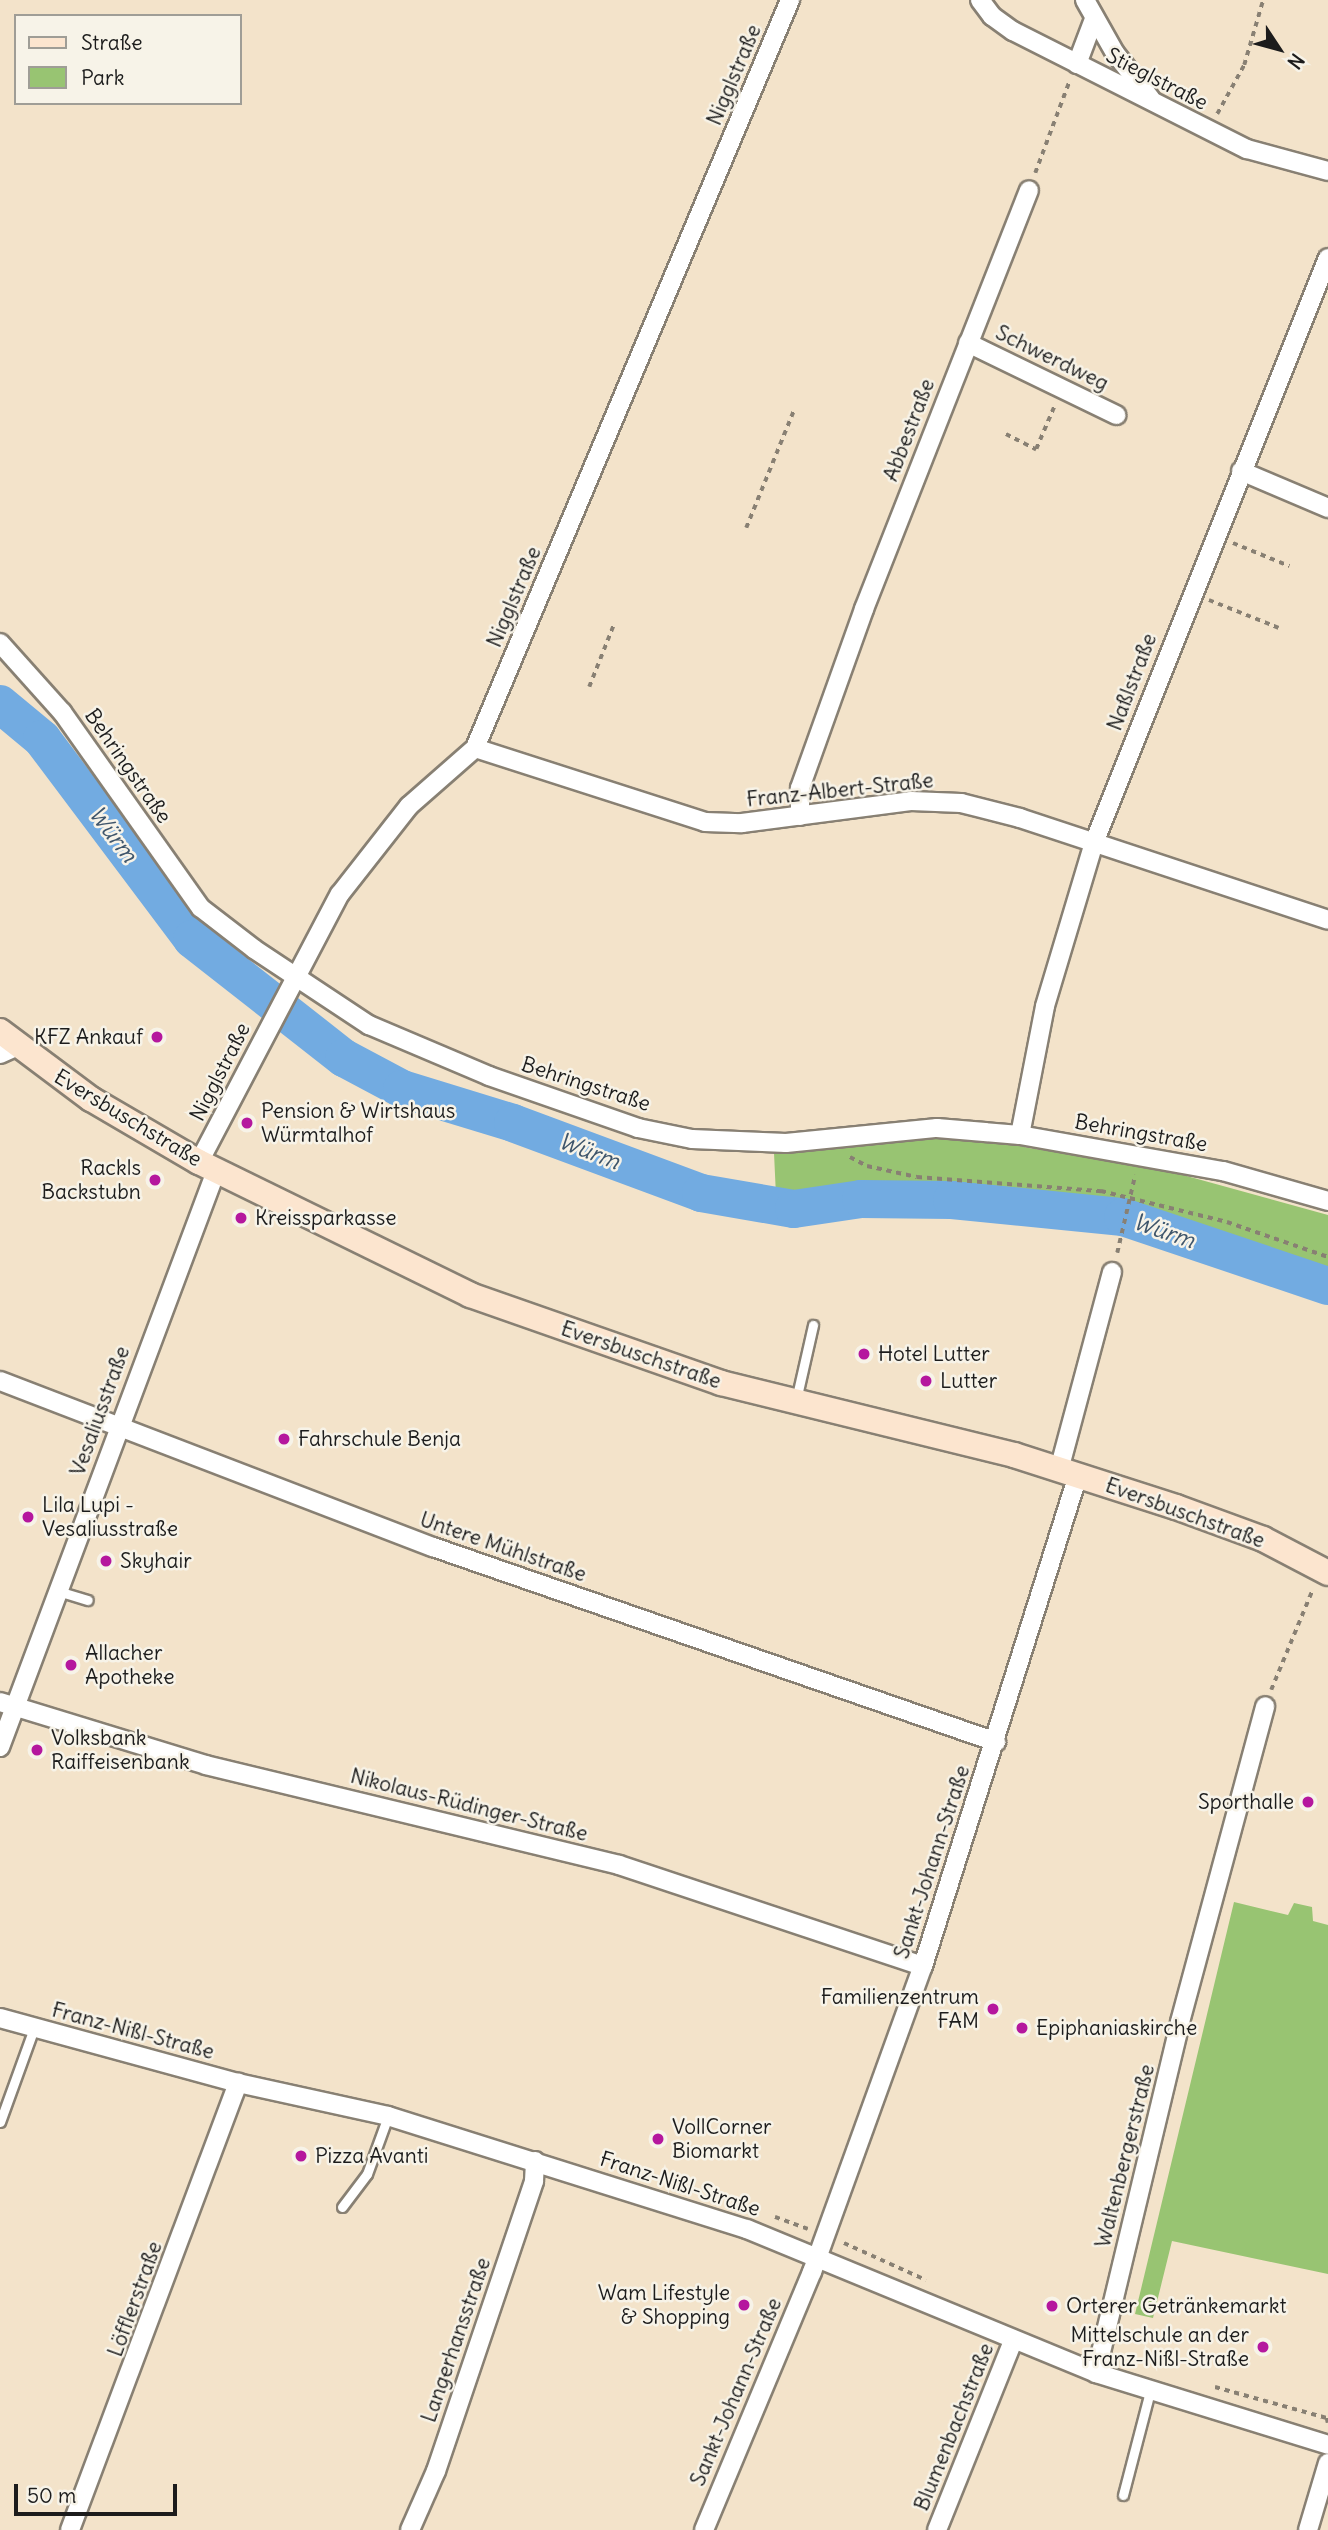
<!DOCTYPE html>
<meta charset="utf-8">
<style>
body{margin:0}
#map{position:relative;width:1328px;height:2530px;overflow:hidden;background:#f3e3ca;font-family:Delius,sans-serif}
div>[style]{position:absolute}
.green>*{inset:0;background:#98c472}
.river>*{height:38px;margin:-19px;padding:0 19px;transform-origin:19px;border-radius:19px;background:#72abe1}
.path>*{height:3.5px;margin-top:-1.75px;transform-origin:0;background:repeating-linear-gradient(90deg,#888073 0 5px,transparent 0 10px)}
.roads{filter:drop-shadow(2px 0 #888073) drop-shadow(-2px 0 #888073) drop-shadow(0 2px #888073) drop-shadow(0 -2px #888073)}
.service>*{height:9px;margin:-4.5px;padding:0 4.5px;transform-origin:4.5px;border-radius:4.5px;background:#fff}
.minor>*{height:18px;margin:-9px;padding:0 9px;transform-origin:9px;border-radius:9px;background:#fff}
.secondary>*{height:24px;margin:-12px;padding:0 12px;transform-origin:12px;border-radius:12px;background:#fce5cf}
.dots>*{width:19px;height:19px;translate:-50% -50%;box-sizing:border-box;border:4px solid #f7f3e8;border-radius:50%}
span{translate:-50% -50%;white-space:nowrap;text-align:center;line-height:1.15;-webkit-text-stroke:5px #f7f3e8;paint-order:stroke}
.street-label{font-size:21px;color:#1c1c1c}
.poi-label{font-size:21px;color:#1c1c1c}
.right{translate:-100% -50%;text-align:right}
.left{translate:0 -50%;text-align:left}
.water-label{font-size:23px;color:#3e556b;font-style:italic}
.legend{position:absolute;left:14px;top:14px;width:228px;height:91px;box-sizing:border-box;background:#f7f3e8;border:2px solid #9f9d96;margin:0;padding:9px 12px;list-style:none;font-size:21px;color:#1c1c1c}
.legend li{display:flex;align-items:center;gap:14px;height:35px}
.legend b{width:35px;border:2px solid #9f9d96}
.north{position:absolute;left:1244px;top:14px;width:70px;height:70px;-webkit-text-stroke:5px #f7f3e8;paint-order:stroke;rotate:126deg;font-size:19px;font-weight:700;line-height:28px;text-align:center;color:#1c1c1c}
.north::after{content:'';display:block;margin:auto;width:24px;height:32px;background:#1c1c1c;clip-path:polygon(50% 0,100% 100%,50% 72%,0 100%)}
.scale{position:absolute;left:14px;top:2484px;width:163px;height:32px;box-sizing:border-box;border:4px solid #1c1c1c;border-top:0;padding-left:9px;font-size:21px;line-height:24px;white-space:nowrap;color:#1c1c1c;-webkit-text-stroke:5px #f7f3e8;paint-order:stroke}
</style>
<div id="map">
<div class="green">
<i style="clip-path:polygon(957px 1131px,1029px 1148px,1154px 1167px,1328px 1215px,1328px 1274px,1150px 1207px,1118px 1202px,1036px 1200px,935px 1185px,850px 1183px,776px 1196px,774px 1153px)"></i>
<i style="clip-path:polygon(1234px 1902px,1288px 1915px,1294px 1903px,1312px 1907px,1313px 1921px,1328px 1925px,1328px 2274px,1172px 2241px,1153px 2318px,1135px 2314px)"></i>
</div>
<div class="river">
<i style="left:0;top:704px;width:55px;rotate:39.8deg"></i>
<i style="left:42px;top:739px;width:250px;rotate:53.1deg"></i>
<i style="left:192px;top:939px;width:193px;rotate:38.1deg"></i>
<i style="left:344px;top:1058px;width:66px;rotate:28.1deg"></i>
<i style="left:402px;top:1089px;width:116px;rotate:17deg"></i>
<i style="left:513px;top:1123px;width:201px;rotate:20.4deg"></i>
<i style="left:701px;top:1193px;width:94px;rotate:9.8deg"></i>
<i style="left:794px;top:1209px;width:68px;rotate:-8.5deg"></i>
<i style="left:861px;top:1199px;width:91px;rotate:0.6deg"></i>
<i style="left:952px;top:1200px;width:172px;rotate:5.7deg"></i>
<i style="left:1123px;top:1217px;width:216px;rotate:18.6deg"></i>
</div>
<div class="path">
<i style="left:1217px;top:114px;width:56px;rotate:-61.1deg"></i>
<i style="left:1244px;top:65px;width:68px;rotate:-73.7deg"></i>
<i style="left:1035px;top:173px;width:97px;rotate:-69.5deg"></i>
<i style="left:1006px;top:434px;width:34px;rotate:27deg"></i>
<i style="left:1036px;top:449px;width:46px;rotate:-66.8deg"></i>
<i style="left:746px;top:528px;width:127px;rotate:-67.9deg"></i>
<i style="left:1233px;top:543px;width:61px;rotate:22.3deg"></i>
<i style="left:1209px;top:600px;width:75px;rotate:21.8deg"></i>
<i style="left:589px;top:687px;width:68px;rotate:-68.4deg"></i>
<i style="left:850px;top:1157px;width:19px;rotate:28deg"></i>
<i style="left:867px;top:1166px;width:51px;rotate:12.4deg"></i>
<i style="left:917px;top:1177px;width:185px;rotate:4.4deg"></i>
<i style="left:1101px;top:1191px;width:130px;rotate:13.8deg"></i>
<i style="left:1227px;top:1222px;width:107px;rotate:19.1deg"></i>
<i style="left:1117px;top:1253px;width:80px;rotate:-77deg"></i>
<i style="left:1271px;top:1690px;width:107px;rotate:-67.5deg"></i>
<i style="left:775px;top:2217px;width:35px;rotate:20deg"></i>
<i style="left:844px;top:2243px;width:90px;rotate:24.3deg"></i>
<i style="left:1215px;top:2387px;width:116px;rotate:15.5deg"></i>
<i style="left:1327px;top:2418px;width:5px;rotate:79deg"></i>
</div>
<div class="roads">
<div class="service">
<i style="left:796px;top:1400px;width:77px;rotate:-77.2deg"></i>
<i style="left:58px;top:1591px;width:31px;rotate:17deg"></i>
<i style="left:0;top:2122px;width:100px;rotate:-70.1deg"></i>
<i style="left:342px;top:2207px;width:41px;rotate:-52.9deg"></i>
<i style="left:367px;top:2174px;width:62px;rotate:-70.1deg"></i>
<i style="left:1123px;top:2495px;width:107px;rotate:-75.4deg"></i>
</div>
<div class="minor">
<i style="left:980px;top:0;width:20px;rotate:53deg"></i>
<i style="left:992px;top:16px;width:26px;rotate:36deg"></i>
<i style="left:1013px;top:31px;width:262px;rotate:26.8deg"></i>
<i style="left:1247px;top:149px;width:84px;rotate:15.2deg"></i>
<i style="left:1085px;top:0;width:61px;rotate:60.5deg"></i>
<i style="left:1115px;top:53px;width:58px;rotate:52deg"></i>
<i style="left:1077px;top:64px;width:48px;rotate:-69.3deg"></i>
<i style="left:968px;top:343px;width:165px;rotate:25.9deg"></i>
<i style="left:1241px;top:471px;width:95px;rotate:23deg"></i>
<i style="left:0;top:643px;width:93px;rotate:48.1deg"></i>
<i style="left:62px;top:712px;width:240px;rotate:54.7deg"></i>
<i style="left:201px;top:908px;width:67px;rotate:37.7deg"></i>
<i style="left:254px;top:949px;width:138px;rotate:33.5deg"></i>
<i style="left:369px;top:1025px;width:130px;rotate:23deg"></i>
<i style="left:489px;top:1076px;width:158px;rotate:19.2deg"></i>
<i style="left:638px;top:1128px;width:55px;rotate:11.5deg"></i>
<i style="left:692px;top:1139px;width:94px;rotate:2.4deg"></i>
<i style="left:786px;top:1143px;width:152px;rotate:-5.7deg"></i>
<i style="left:937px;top:1128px;width:83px;rotate:4.8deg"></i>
<i style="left:1020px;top:1135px;width:206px;rotate:10.1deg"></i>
<i style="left:1223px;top:1171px;width:109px;rotate:15.9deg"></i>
<i style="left:475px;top:748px;width:242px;rotate:17.8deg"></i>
<i style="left:705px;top:822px;width:37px;rotate:2deg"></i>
<i style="left:742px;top:823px;width:170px;rotate:-7.4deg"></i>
<i style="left:911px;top:801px;width:50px;rotate:2.3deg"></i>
<i style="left:961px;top:803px;width:61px;rotate:14.3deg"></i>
<i style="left:1020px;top:818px;width:324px;rotate:18.3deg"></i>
<i style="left:800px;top:816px;width:28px;rotate:-90deg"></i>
<i style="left:800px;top:788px;width:190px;rotate:-70.3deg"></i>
<i style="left:864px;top:609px;width:450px;rotate:-68.5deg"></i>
<i style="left:0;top:1054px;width:17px;rotate:-24deg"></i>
<i style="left:1020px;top:1135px;width:131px;rotate:-79deg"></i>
<i style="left:1045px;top:1006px;width:170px;rotate:-73.3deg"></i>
<i style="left:1094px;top:843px;width:630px;rotate:-68.2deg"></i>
<i style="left:199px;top:1162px;width:303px;rotate:-62.3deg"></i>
<i style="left:340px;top:894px;width:112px;rotate:-51.9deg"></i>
<i style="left:409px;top:806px;width:88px;rotate:-41.3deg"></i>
<i style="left:475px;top:748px;width:812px;rotate:-67.16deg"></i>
<i style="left:0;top:1381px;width:464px;rotate:21deg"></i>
<i style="left:433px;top:1547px;width:596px;rotate:19.1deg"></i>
<i style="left:1059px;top:1470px;width:205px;rotate:-75deg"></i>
<i style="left:0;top:1702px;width:215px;rotate:17deg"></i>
<i style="left:206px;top:1765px;width:425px;rotate:13.6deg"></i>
<i style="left:619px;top:1865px;width:320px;rotate:18.4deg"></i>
<i style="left:0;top:1747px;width:615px;rotate:-69.44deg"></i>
<i style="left:0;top:2018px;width:247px;rotate:15.3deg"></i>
<i style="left:238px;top:2083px;width:154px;rotate:12.4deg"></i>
<i style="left:388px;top:2116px;width:376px;rotate:17.5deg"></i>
<i style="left:747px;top:2229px;width:378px;rotate:22.4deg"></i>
<i style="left:1096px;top:2373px;width:243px;rotate:17.2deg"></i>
<i style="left:1096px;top:2373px;width:361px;rotate:-76.5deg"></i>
<i style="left:1180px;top:2022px;width:327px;rotate:-74.9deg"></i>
<i style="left:70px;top:2530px;width:478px;rotate:-69.4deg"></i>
<i style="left:410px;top:2530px;width:64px;rotate:-66.2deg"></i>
<i style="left:436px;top:2471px;width:306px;rotate:-71.3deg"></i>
<i style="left:534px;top:2181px;width:20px;rotate:-87deg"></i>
<i style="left:704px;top:2530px;width:280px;rotate:-67.3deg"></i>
<i style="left:812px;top:2272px;width:326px;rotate:-70.1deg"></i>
<i style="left:923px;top:1966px;width:515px;rotate:-72.48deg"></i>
<i style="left:937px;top:2530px;width:204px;rotate:-68.1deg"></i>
<i style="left:1308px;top:2530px;width:70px;rotate:-73.4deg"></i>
</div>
<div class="secondary">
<i style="left:0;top:1031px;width:114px;rotate:36.8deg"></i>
<i style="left:91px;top:1099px;width:125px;rotate:30.3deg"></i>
<i style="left:199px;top:1162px;width:302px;rotate:26.1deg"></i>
<i style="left:470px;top:1295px;width:266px;rotate:19.3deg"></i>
<i style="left:721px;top:1383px;width:302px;rotate:13.8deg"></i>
<i style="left:1014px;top:1455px;width:170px;rotate:17.8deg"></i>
<i style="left:1176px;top:1507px;width:93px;rotate:20.2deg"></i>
<i style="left:1263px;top:1539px;width:73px;rotate:27.6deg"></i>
</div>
</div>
<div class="dots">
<i style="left:157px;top:1037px;background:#b5179e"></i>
<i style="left:247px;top:1123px;background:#b5179e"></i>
<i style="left:155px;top:1180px;background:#b5179e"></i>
<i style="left:241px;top:1218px;background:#b5179e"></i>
<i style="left:864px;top:1354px;background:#b5179e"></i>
<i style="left:926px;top:1381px;background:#b5179e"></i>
<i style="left:284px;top:1439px;background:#b5179e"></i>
<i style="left:28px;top:1517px;background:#b5179e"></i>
<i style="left:106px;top:1561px;background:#b5179e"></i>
<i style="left:71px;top:1665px;background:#b5179e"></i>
<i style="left:37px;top:1750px;background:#b5179e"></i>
<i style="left:1308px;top:1802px;background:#b5179e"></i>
<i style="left:993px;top:2009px;background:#b5179e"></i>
<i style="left:1022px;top:2028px;background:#b5179e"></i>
<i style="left:658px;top:2139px;background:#b5179e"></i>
<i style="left:301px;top:2156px;background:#b5179e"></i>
<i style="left:744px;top:2305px;background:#b5179e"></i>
<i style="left:1052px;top:2306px;background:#b5179e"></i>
<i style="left:1263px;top:2347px;background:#b5179e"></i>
</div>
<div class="street-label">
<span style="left:734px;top:75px;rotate:-67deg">Nigglstraße</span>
<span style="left:1157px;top:79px;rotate:27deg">Stieglstraße</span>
<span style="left:1052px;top:358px;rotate:26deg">Schwerdweg</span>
<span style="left:909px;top:430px;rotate:-69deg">Abbestraße</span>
<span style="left:514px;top:597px;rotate:-67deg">Nigglstraße</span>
<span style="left:1132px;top:682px;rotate:-69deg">Naßlstraße</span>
<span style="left:128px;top:766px;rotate:55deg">Behringstraße</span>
<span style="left:840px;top:790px;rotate:-6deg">Franz-Albert-Straße</span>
<span style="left:220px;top:1072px;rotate:-63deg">Nigglstraße</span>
<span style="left:586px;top:1084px;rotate:18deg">Behringstraße</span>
<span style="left:128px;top:1118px;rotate:31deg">Eversbuschstraße</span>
<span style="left:1141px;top:1133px;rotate:10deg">Behringstraße</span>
<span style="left:641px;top:1355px;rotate:19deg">Eversbuschstraße</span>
<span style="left:100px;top:1411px;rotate:-70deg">Vesaliusstraße</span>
<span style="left:1185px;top:1513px;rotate:20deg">Eversbuschstraße</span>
<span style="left:503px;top:1547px;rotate:19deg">Untere Mühlstraße</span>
<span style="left:469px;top:1805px;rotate:14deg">Nikolaus-Rüdinger-Straße</span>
<span style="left:932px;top:1862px;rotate:-72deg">Sankt-Johann-Straße</span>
<span style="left:133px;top:2031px;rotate:15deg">Franz-Nißl-Straße</span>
<span style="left:1125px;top:2156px;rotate:-76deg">Waltenbergerstraße</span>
<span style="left:680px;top:2184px;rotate:18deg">Franz-Nißl-Straße</span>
<span style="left:135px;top:2299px;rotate:-70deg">Löfflerstraße</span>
<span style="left:456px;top:2340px;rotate:-71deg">Langerhansstraße</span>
<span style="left:736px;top:2392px;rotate:-67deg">Sankt-Johann-Straße</span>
<span style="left:954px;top:2427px;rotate:-68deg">Blumenbachstraße</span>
</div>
<div class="poi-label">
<span class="right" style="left:143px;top:1037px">KFZ Ankauf</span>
<span class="left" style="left:261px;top:1123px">Pension &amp; Wirtshaus<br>Würmtalhof</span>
<span class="right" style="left:141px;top:1180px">Rackls<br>Backstubn</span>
<span class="left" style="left:255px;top:1218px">Kreissparkasse</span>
<span class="left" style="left:878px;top:1354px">Hotel Lutter</span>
<span class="left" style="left:940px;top:1381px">Lutter</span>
<span class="left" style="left:298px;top:1439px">Fahrschule Benja</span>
<span class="left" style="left:42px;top:1517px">Lila Lupi -<br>Vesaliusstraße</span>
<span class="left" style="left:120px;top:1561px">Skyhair</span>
<span class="left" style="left:85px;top:1665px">Allacher<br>Apotheke</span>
<span class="left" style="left:51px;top:1750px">Volksbank<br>Raiffeisenbank</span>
<span class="right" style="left:1294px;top:1802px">Sporthalle</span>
<span class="right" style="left:979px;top:2009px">Familienzentrum<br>FAM</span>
<span class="left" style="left:1036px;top:2028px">Epiphaniaskirche</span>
<span class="left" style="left:672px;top:2139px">VollCorner<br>Biomarkt</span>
<span class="left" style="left:315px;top:2156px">Pizza Avanti</span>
<span class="right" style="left:730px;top:2305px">Wam Lifestyle<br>&amp; Shopping</span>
<span class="left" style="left:1066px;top:2306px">Orterer Getränkemarkt</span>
<span class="right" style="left:1249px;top:2347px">Mittelschule an der<br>Franz-Nißl-Straße</span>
</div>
<div class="water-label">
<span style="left:113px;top:834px;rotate:53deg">Würm</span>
<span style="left:589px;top:1151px;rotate:21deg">Würm</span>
<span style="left:1164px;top:1231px;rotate:19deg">Würm</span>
</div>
<ul class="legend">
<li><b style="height:9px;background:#fce5cf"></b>Straße</li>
<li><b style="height:19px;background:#98c472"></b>Park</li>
</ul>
<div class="north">N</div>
<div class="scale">50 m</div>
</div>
